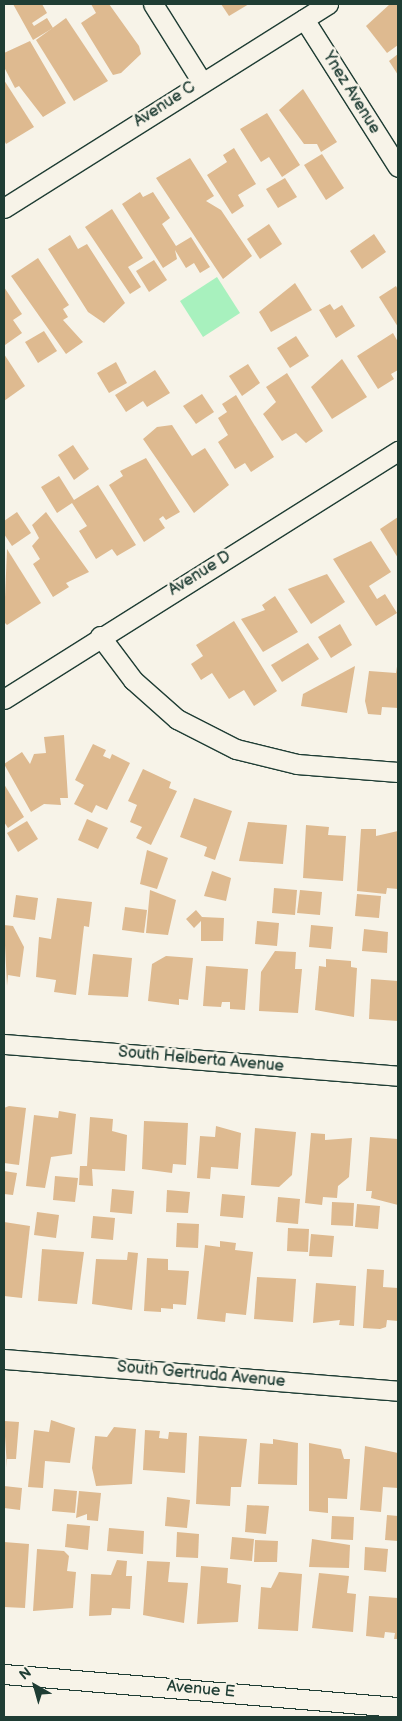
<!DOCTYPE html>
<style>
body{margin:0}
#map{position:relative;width:402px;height:1721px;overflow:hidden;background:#f7f3e8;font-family:"Balsamiq Sans",sans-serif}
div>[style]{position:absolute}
.green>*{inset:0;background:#a8f1be}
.building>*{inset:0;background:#deba90}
.roads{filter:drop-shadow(1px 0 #1f3d34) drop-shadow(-1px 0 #1f3d34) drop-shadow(0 1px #1f3d34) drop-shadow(0 -1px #1f3d34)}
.minor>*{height:19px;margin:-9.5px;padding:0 9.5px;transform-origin:9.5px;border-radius:9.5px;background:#f7f3e8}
span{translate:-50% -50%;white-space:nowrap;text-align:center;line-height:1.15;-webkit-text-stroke:5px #f7f3e8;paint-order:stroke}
.street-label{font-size:16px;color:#1f3d34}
.frame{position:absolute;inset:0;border:5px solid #1f3d34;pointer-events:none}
.north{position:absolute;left:10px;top:1661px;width:50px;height:50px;-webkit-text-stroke:4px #f7f3e8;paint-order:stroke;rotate:322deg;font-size:14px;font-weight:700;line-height:20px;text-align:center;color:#1f3d34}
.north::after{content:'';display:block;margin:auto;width:18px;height:22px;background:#1f3d34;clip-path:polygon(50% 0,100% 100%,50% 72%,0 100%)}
</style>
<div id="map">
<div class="green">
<i style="clip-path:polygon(217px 277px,240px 313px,203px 337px,180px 301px)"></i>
</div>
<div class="building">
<i style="clip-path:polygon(13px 4px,42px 4px,47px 13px,32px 23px,34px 26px,47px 18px,53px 28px,33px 40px)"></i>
<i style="clip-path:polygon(91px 4px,109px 4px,139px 46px,141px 54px,121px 73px,113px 75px,81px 23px,96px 13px)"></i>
<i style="clip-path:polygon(221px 4px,249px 4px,229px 16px)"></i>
<i style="clip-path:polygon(390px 4px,398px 4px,398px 45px,387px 53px,366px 26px)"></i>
<i style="clip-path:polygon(66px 18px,108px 81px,74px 101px,36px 40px)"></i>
<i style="clip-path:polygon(30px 41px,66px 103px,43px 117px,19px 86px,15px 88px,4px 67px,4px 53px)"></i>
<i style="clip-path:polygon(398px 54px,398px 75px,389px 61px)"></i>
<i style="clip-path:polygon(4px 80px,34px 127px,6px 144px,4px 140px)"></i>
<i style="clip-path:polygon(303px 89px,337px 142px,321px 152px,317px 144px,304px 144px,279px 110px)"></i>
<i style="clip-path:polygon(267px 113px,300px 165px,282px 177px,269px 157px,261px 162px,240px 129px)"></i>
<i style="clip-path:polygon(234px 148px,256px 184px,238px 195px,244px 206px,232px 214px,207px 175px,227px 162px,223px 155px)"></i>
<i style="clip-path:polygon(322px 154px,344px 188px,326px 200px,304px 165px)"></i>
<i style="clip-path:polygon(190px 158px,214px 196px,206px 201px,221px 210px,252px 256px,223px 279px,156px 178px)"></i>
<i style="clip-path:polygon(285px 178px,297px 197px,278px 208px,266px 189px)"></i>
<i style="clip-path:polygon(140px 192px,143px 197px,153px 192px,170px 218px,162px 224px,176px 246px,191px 237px,210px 267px,200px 273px,194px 263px,186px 268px,175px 250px,177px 259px,163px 268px,122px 204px)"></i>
<i style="clip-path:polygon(112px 209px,143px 258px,128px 267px,141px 287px,130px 294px,85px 227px)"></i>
<i style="clip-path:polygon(269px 224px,282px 244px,260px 259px,247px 239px)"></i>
<i style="clip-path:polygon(374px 234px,386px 252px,362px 269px,350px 251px)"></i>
<i style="clip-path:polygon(70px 235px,78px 249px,87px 244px,125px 303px,104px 323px,88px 312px,48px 249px)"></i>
<i style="clip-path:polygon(38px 258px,69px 305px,63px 309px,68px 317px,63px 320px,83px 342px,66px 354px,11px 276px)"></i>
<i style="clip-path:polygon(154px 260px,167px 280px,149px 292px,136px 271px)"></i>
<i style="clip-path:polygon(295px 283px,312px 310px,271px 332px,259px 312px)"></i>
<i style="clip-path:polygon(396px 286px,398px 290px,398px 327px,379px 297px)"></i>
<i style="clip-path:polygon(4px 287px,22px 314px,13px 320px,22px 333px,5px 345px)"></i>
<i style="clip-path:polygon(330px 304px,334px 310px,342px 305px,355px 326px,336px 338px,319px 310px)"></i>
<i style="clip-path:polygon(44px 331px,57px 351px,38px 363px,25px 342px)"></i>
<i style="clip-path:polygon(393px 333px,398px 342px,398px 370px,391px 374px,394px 379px,378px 389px,357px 356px)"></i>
<i style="clip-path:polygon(296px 336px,309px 356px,290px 368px,277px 348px)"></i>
<i style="clip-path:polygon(4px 354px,25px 386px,4px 401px)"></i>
<i style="clip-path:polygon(342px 359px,367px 397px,332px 419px,311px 387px)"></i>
<i style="clip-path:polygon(116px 362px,127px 383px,109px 393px,97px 373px)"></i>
<i style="clip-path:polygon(248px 364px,260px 383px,242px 396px,229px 376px)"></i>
<i style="clip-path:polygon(155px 370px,170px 393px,147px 407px,143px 401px,126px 412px,115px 395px)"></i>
<i style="clip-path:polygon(287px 373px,323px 431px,306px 443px,296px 433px,282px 441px,263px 414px,276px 402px,266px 387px)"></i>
<i style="clip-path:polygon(202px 394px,214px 412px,196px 424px,183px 406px)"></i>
<i style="clip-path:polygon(236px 395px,274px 457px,251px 472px,245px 463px,235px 469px,218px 442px,228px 435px,218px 418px,227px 412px,222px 404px)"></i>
<i style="clip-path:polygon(172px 425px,192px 456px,205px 448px,229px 485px,194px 513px,143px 439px,157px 427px)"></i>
<i style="clip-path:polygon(73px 445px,89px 469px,74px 480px,58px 455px)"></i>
<i style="clip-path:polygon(146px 458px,180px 512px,166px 520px,163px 516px,159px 519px,165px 528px,144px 542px,109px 485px,123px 476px,120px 471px)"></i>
<i style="clip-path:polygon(59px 476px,74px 500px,98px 485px,136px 545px,117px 556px,112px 549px,96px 559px,79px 531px,87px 526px,72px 503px,57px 513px,41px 487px)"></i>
<i style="clip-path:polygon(17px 512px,31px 533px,12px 546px,4px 534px,4px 521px)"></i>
<i style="clip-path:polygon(46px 512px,89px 572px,66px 583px,69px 587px,53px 597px,33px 564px,40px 559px,32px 546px,39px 538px,32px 525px)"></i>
<i style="clip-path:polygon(398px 517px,398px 558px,380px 529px)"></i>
<i style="clip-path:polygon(371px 541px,391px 572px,369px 586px,377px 599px,385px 594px,397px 613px,376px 626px,333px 559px)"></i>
<i style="clip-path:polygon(7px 549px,41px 603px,7px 625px,4px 622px)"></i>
<i style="clip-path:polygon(327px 574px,345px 602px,311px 624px,288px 589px)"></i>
<i style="clip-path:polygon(275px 596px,298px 632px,263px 652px,241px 619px,265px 610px,262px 605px)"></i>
<i style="clip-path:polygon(234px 621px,277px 691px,254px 706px,244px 690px,229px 699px,212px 673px,201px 680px,191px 664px,203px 656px,196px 645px)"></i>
<i style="clip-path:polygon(340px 624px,352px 645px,331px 658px,318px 637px)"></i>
<i style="clip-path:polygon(308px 643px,319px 659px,282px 682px,271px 665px)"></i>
<i style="clip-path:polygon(398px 660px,398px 708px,382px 707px,381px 715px,368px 714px,365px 701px,369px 671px,396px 673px)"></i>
<i style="clip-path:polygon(355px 666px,347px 713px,301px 706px,303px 694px)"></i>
<i style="clip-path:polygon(64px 735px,68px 798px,60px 798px,61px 805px,44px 804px,31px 812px,4px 764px,22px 752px,30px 764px,34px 754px,46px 753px,44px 737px)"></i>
<i style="clip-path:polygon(93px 744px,106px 750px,103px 756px,110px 759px,112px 754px,130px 763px,107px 810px,96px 805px,92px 813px,74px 804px,84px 785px,75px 780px)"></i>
<i style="clip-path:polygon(143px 769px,171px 782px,169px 788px,177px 791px,151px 845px,136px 838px,142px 827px,130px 822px,137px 805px,128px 801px)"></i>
<i style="clip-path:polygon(4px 784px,24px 817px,8px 828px,4px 822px)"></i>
<i style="clip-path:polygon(194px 798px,232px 811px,215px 860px,204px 856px,207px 847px,180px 837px)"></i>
<i style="clip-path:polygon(87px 819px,108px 828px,98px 849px,78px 840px)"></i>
<i style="clip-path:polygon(27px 821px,38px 839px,18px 852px,7px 833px)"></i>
<i style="clip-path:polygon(248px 822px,287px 825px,283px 864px,239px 861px)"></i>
<i style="clip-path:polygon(306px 825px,329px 827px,328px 835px,346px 836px,343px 881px,303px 878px)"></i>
<i style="clip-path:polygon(361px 829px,376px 829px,376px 836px,398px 831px,398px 889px,387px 888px,386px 894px,357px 891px)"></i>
<i style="clip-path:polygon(147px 850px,168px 858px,157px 889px,140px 884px)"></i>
<i style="clip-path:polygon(212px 871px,231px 878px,226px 901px,204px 896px)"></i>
<i style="clip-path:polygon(274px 888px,297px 890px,295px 915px,272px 913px)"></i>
<i style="clip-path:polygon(150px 890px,176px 900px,168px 935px,146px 933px)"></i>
<i style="clip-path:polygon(300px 890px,322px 892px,320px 915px,297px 913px)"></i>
<i style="clip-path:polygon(357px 894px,381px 896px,379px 918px,355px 916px)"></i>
<i style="clip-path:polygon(16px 895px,38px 898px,35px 920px,13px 917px)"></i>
<i style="clip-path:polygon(57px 898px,92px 902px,89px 927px,84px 926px,76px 995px,54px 992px,56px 980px,36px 977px,39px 937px,51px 939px)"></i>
<i style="clip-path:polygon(125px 907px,147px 910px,144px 933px,122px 930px)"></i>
<i style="clip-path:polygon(196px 910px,202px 917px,224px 918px,223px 941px,201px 941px,201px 921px,194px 928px,186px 919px)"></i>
<i style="clip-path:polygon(257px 921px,279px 923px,277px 946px,255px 944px)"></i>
<i style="clip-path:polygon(4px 925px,13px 926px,24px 947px,20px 977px,8px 975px,7px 986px)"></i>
<i style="clip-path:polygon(311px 925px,333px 927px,331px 949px,309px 947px)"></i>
<i style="clip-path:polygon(364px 929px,388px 932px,387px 953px,362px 951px)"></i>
<i style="clip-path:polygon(275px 951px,296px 952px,295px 969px,302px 969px,298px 1013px,259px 1011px,261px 972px)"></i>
<i style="clip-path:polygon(93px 954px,132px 958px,128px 997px,88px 995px)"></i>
<i style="clip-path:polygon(166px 956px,193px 958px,188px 1000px,179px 999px,179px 1005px,148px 1001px,152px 964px)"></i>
<i style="clip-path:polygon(326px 959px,351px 961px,351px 967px,357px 968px,354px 1017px,315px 1010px,319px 966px,326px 967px)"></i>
<i style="clip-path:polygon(206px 966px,248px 969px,245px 1010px,230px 1009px,230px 1002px,222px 1002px,221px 1007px,203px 1006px)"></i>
<i style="clip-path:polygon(371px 979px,398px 981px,398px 1021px,369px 1019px)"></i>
<i style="clip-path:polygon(9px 1106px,26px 1108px,19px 1165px,4px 1163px,4px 1108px)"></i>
<i style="clip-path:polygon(59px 1111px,76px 1114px,72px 1154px,51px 1157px,45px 1188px,26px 1186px,34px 1115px,58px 1118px)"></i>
<i style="clip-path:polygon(90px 1117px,113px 1119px,112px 1131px,127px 1135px,125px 1171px,92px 1169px,93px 1186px,79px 1185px,80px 1166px,87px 1166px)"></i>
<i style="clip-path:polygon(144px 1121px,188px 1123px,186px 1165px,173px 1164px,172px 1173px,142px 1169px)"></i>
<i style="clip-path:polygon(216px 1126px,241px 1133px,238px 1169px,211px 1167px,210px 1179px,197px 1178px,200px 1136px,215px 1137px)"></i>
<i style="clip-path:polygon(255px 1128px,296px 1132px,292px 1175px,279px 1187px,251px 1185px)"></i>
<i style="clip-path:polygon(311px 1133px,325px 1134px,325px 1140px,352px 1138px,349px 1177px,338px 1186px,337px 1198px,323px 1197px,322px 1205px,305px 1203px)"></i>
<i style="clip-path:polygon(370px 1137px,398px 1139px,398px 1205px,371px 1198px,372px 1191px,366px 1191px)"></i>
<i style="clip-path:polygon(4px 1171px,17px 1173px,13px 1195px,4px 1194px)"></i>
<i style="clip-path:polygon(55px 1176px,78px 1178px,75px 1202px,53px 1200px)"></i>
<i style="clip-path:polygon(112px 1189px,134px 1191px,132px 1214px,110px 1212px)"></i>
<i style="clip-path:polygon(167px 1190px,190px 1192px,188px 1213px,166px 1212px)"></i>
<i style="clip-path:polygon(222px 1194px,245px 1196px,243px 1218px,220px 1216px)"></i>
<i style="clip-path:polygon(278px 1197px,300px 1199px,298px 1224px,276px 1222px)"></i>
<i style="clip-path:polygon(332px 1202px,354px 1203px,353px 1226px,331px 1225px)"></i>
<i style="clip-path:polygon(357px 1204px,380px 1206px,378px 1229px,355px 1227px)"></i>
<i style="clip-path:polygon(37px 1212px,59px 1215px,56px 1238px,34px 1235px)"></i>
<i style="clip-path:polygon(93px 1216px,115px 1218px,113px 1240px,91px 1238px)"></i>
<i style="clip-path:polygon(4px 1222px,30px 1226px,22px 1298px,4px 1296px)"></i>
<i style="clip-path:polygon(177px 1223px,199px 1224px,198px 1248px,176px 1247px)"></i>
<i style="clip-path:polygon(288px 1228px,309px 1229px,308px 1252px,287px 1251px)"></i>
<i style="clip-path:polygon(311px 1234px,334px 1236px,332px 1257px,309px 1256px)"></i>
<i style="clip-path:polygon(220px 1241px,236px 1243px,235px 1250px,253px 1252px,246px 1315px,226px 1313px,225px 1322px,197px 1319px,205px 1245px,220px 1247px)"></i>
<i style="clip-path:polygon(42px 1249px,84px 1252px,77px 1304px,38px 1301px)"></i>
<i style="clip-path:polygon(128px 1252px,138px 1253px,132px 1310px,92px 1304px,96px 1259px,127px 1260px)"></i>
<i style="clip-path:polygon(147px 1258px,168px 1259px,168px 1270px,189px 1271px,186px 1305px,173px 1304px,173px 1309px,161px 1308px,161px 1312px,144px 1311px)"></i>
<i style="clip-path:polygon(367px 1269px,384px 1270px,383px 1287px,398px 1288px,398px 1321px,387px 1320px,386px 1327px,380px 1329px,363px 1328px)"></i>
<i style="clip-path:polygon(257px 1277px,296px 1279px,293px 1322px,254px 1319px)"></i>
<i style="clip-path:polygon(316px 1283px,356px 1286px,354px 1326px,339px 1325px,340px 1320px,313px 1323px)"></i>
<i style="clip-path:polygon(51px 1420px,75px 1428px,70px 1463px,45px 1461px,43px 1488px,28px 1487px,34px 1430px,49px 1432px)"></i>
<i style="clip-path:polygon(4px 1421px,19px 1422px,16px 1459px,7px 1459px,7px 1468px)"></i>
<i style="clip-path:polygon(114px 1427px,136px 1429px,132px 1484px,96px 1486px,92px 1468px,95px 1436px,107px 1437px)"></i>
<i style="clip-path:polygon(145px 1430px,160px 1431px,159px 1438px,168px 1439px,169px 1432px,187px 1433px,185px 1473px,143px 1470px)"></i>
<i style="clip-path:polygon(199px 1436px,247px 1439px,241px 1487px,231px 1487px,230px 1506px,196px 1504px)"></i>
<i style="clip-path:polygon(273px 1439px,298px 1443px,297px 1485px,258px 1484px,260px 1443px,273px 1444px)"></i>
<i style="clip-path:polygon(309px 1443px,341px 1449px,344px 1459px,350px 1459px,347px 1499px,328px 1498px,328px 1513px,309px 1511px)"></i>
<i style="clip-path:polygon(365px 1446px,398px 1453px,398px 1488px,383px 1487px,381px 1512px,360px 1510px)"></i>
<i style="clip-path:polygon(4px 1486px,22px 1488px,20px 1510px,4px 1508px)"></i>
<i style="clip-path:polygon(54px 1489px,77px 1491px,75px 1513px,52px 1511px)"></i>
<i style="clip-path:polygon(79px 1491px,101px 1493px,98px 1521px,87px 1520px,87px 1514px,76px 1518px)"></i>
<i style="clip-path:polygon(167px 1497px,190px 1500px,187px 1528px,165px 1526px)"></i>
<i style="clip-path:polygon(247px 1505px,269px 1506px,266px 1534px,245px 1532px)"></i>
<i style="clip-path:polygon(387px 1515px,398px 1516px,398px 1541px,385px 1540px)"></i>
<i style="clip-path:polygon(332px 1516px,354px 1517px,353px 1540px,331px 1539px)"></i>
<i style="clip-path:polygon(67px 1524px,90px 1526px,88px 1550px,65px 1547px)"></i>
<i style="clip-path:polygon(109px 1528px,144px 1531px,143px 1554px,107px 1551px)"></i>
<i style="clip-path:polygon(177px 1532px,199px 1534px,198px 1558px,176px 1557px)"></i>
<i style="clip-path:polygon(232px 1537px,254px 1539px,252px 1561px,230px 1559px)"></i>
<i style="clip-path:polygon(312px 1539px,350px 1545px,349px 1568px,309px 1567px)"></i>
<i style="clip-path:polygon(255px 1540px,278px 1541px,277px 1562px,254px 1562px)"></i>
<i style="clip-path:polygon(4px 1542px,29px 1544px,25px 1608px,4px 1607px)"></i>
<i style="clip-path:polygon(365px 1547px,388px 1549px,386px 1572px,364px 1570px)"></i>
<i style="clip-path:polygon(37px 1549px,64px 1551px,69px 1556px,67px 1571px,76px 1572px,73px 1608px,33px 1611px)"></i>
<i style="clip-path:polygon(117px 1560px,127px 1561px,126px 1576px,132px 1576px,130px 1609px,112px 1608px,111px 1615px,89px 1616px,91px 1574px,111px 1575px)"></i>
<i style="clip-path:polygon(147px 1561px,170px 1562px,168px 1582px,188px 1583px,184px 1623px,143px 1615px)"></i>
<i style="clip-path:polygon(201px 1566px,228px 1568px,227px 1583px,241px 1585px,238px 1622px,197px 1624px)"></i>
<i style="clip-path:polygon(279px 1572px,302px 1574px,298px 1631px,258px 1629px,261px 1587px,271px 1588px)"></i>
<i style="clip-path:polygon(319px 1573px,349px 1576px,347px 1593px,356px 1594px,353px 1632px,312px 1628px)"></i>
<i style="clip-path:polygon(369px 1596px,398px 1598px,398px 1639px,394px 1639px,395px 1633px,385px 1632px,384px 1638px,366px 1636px)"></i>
</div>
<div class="roads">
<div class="minor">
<i style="left:153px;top:4px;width:92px;rotate:57.9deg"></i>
<i style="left:304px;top:19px;width:175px;rotate:57.6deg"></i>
<i style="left:4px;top:208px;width:383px;rotate:-32.2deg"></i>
<i style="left:100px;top:636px;width:55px;rotate:53.1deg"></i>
<i style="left:133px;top:680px;width:59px;rotate:41.6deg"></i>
<i style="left:177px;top:719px;width:66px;rotate:27deg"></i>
<i style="left:236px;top:749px;width:63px;rotate:13.8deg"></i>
<i style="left:297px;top:764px;width:101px;rotate:4.5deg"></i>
<i style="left:4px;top:699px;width:466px;rotate:-32.2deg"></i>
<i style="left:4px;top:1044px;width:395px;rotate:4.6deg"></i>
<i style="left:4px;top:1359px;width:395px;rotate:4.6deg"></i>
<i style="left:4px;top:1674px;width:395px;rotate:4.8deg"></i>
</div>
</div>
<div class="street-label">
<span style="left:351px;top:93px;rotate:58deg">Ynez Avenue</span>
<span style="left:165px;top:105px;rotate:-33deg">Avenue C</span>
<span style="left:200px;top:574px;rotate:-32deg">Avenue D</span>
<span style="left:201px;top:1060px;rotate:5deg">South Helberta Avenue</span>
<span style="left:201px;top:1375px;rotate:5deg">South Gertruda Avenue</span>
<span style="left:201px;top:1690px;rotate:5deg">Avenue E</span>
</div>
<div class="frame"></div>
<div class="north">N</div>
</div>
